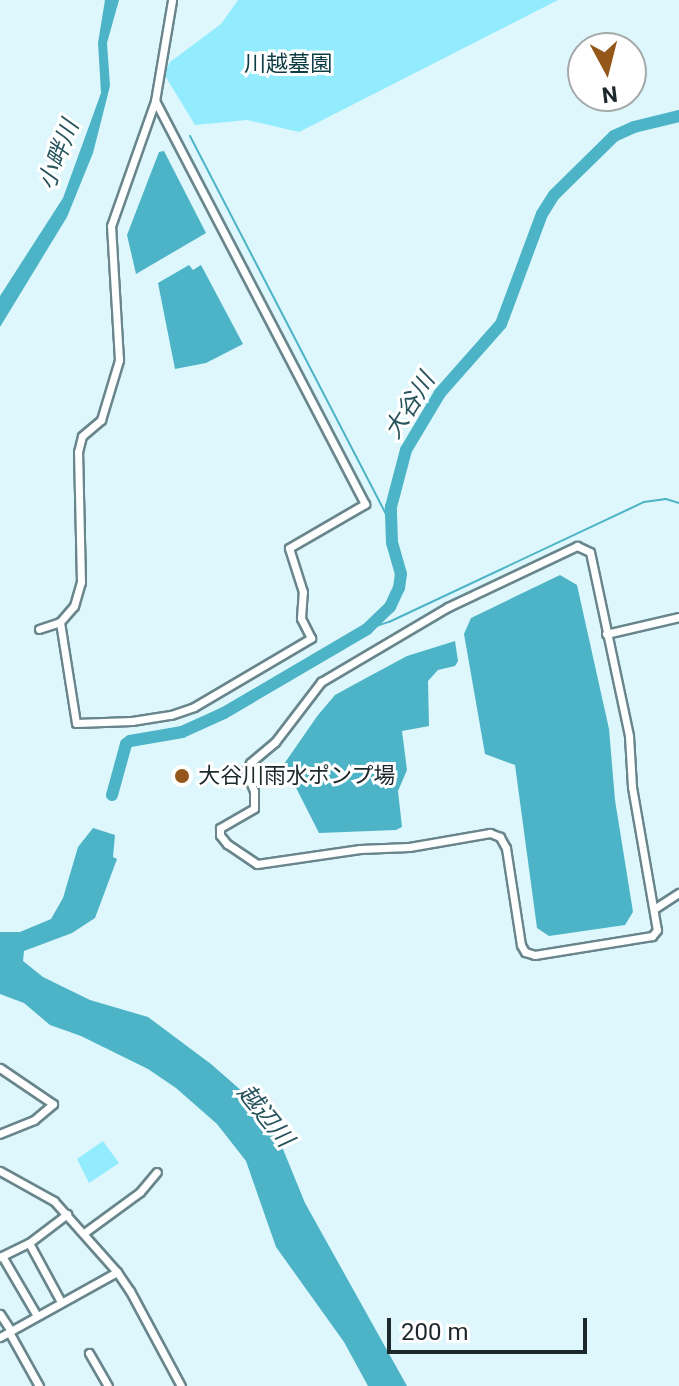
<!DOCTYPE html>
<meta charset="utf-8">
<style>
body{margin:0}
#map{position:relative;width:679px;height:1386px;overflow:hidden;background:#ddf7fc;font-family:Roboto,"Noto Sans JP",sans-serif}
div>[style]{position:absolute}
.green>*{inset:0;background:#92ecfd}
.water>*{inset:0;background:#4cb4c6}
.stream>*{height:2px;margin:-1px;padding:0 1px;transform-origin:1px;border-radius:1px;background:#4cb4c6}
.river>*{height:12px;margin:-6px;padding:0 6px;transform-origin:6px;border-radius:6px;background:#4cb4c6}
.roads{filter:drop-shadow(2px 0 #68868c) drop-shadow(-2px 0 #68868c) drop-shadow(0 2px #68868c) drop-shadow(0 -2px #68868c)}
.minor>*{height:7px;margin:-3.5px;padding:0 3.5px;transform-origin:3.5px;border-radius:3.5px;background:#fff}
.dots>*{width:22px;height:22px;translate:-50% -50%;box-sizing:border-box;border:4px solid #fff;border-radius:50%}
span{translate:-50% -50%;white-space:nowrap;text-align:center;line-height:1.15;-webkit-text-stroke:6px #fff;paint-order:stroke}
.park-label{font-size:22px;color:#0d3d45}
.poi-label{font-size:22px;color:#1c282b}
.left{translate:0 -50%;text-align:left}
.water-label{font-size:24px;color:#27545c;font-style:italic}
.north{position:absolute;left:567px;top:32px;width:80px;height:80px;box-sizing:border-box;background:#fff;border:2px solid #a4a9aa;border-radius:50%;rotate:173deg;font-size:22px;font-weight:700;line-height:32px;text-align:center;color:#1c282b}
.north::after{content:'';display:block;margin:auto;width:28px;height:36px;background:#935719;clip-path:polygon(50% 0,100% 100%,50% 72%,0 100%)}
.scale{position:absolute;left:387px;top:1318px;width:200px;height:36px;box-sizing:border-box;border:4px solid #1c282b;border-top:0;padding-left:10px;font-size:24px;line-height:28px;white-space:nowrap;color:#1c282b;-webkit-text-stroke:6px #fff;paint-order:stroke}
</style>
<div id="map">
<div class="green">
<i style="clip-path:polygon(238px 0,558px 0,299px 132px,247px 120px,195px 125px,164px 74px,170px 62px,221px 24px)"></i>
<i style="clip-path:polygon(103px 1141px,119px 1163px,89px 1183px,77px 1159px)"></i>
</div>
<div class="water">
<i style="clip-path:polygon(105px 0,119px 0,107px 43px,110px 86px,93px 153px,67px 217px,0 327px,0 296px,63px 198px,101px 93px,98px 43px)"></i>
<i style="clip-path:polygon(164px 151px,206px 233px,136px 274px,127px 235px,159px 152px)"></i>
<i style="clip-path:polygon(189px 265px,193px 270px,201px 265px,243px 344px,206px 363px,175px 369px,158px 283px)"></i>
<i style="clip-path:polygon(560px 575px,577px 585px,609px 729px,615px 800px,633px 912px,625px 925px,549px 936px,537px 928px,515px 765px,485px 754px,464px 634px,471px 618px)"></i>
<i style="clip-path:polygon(455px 641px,458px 661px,455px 666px,438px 670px,428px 681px,429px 726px,402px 731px,407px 770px,398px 791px,402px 827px,396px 830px,319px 833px,284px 764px,318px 715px,335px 695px,355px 684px,407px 656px)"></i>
<i style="clip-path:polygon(93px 828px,115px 835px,113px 857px,117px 859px,95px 918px,72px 933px,24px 951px,23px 961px,43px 977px,90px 1000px,148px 1017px,211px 1064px,269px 1115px,305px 1203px,407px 1386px,368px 1386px,344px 1342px,276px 1247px,246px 1161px,217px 1124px,176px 1088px,148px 1069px,81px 1036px,50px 1025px,24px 1003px,0 994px,0 932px,20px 932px,51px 919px,63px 898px,78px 847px)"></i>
</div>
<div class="stream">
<i style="left:190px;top:136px;width:435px;rotate:62.6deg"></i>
<i style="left:367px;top:629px;width:23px;rotate:-18deg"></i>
<i style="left:389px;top:622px;width:282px;rotate:-25.2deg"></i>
<i style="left:644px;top:502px;width:22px;rotate:-8deg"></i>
<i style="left:666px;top:499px;width:14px;rotate:17deg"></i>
</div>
<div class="river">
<i style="left:112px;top:795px;width:53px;rotate:-74.6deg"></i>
<i style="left:126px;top:744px;width:5px;rotate:-37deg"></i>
<i style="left:130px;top:741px;width:53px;rotate:-9.8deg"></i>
<i style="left:182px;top:732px;width:46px;rotate:-24.3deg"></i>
<i style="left:224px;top:713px;width:166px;rotate:-30.4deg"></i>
<i style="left:367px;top:629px;width:32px;rotate:-44deg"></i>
<i style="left:390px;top:607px;width:21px;rotate:-65deg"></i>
<i style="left:399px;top:588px;width:14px;rotate:-82deg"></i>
<i style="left:401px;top:574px;width:33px;rotate:-106deg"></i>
<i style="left:392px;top:542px;width:35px;rotate:-92deg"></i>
<i style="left:391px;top:507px;width:59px;rotate:-75.3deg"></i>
<i style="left:406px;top:450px;width:66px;rotate:-59.2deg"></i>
<i style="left:440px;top:393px;width:92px;rotate:-48.5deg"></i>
<i style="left:501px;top:324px;width:117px;rotate:-69.6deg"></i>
<i style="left:542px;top:214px;width:22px;rotate:-58deg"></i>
<i style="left:554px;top:195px;width:84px;rotate:-44.5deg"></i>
<i style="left:614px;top:136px;width:22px;rotate:-24deg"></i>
<i style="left:634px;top:127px;width:46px;rotate:-13.7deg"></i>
</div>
<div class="roads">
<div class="minor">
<i style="left:577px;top:546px;width:14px;rotate:25deg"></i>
<i style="left:590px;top:552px;width:188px;rotate:78deg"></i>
<i style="left:629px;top:736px;width:51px;rotate:86.6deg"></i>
<i style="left:632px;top:787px;width:145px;rotate:80.1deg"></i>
<i style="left:657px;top:930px;width:8px;rotate:130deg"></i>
<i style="left:652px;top:936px;width:119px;rotate:170.8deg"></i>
<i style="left:535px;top:955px;width:10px;rotate:-163deg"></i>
<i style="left:525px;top:952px;width:8px;rotate:-120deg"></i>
<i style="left:521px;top:945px;width:98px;rotate:-98.8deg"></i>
<i style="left:506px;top:848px;width:13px;rotate:-119deg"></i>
<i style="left:500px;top:837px;width:11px;rotate:-158deg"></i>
<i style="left:490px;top:833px;width:82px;rotate:170.2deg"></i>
<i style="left:409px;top:847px;width:49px;rotate:177.7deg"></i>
<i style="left:360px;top:849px;width:104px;rotate:171.7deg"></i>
<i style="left:257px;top:864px;width:36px;rotate:-146deg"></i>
<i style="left:227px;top:844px;width:11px;rotate:-128deg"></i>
<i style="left:220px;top:835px;width:7px;rotate:-90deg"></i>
<i style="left:220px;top:828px;width:39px;rotate:-30deg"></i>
<i style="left:254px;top:808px;width:17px;rotate:-90deg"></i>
<i style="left:254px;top:791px;width:22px;rotate:-112deg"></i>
<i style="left:246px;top:771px;width:9px;rotate:-63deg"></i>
<i style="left:250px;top:763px;width:33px;rotate:-40deg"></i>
<i style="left:275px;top:742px;width:76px;rotate:-52.5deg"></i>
<i style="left:321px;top:682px;width:147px;rotate:-30.6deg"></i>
<i style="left:448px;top:607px;width:143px;rotate:-25.3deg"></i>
<i style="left:60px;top:622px;width:102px;rotate:81deg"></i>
<i style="left:76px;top:723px;width:56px;rotate:-2deg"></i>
<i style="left:132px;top:721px;width:39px;rotate:-9deg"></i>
<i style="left:171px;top:715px;width:24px;rotate:-19deg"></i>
<i style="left:194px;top:707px;width:136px;rotate:-30.5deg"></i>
<i style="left:311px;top:638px;width:22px;rotate:-117deg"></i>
<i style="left:301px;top:618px;width:26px;rotate:-86deg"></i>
<i style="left:303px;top:592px;width:46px;rotate:-107.7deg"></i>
<i style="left:289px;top:548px;width:88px;rotate:-30.1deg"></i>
<i style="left:365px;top:504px;width:454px;rotate:-117.5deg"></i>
<i style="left:39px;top:629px;width:22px;rotate:-18deg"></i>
<i style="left:60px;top:622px;width:21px;rotate:-49deg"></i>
<i style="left:74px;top:606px;width:25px;rotate:-74deg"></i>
<i style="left:81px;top:582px;width:130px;rotate:-91.3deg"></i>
<i style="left:78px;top:452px;width:16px;rotate:-76deg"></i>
<i style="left:82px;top:436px;width:25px;rotate:-40deg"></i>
<i style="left:101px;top:420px;width:63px;rotate:-73.3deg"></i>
<i style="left:119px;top:360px;width:134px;rotate:-93.4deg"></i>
<i style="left:111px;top:226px;width:133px;rotate:-70.6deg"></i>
<i style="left:155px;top:101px;width:102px;rotate:-80.4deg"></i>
<i style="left:606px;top:634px;width:75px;rotate:-13.1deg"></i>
<i style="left:654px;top:909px;width:30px;rotate:-33deg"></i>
<i style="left:0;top:1068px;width:64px;rotate:34.2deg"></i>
<i style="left:53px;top:1104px;width:25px;rotate:140deg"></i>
<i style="left:34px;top:1120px;width:37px;rotate:158deg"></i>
<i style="left:0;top:1171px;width:62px;rotate:29.1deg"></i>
<i style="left:54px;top:1201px;width:95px;rotate:48.4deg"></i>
<i style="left:117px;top:1272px;width:23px;rotate:56deg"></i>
<i style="left:130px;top:1291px;width:108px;rotate:61.8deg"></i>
<i style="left:84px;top:1233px;width:69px;rotate:-36.2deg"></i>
<i style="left:140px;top:1192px;width:26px;rotate:-50deg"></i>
<i style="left:29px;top:1243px;width:67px;rotate:61.5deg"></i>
<i style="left:2px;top:1256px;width:69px;rotate:59.7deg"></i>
<i style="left:0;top:1257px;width:32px;rotate:-26deg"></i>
<i style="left:29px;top:1243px;width:48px;rotate:-37.3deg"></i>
<i style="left:0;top:1314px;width:20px;rotate:57deg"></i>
<i style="left:9px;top:1332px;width:62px;rotate:60.9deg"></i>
<i style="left:0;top:1337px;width:134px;rotate:-29.1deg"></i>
<i style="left:89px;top:1353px;width:38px;rotate:60deg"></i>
</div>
</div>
<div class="dots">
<i style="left:182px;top:776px;background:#935719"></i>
</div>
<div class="park-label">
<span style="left:288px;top:64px">川越墓園</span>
</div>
<div class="poi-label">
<span class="left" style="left:198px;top:776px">大谷川雨水ポンプ場</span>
</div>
<div class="water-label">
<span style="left:59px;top:155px;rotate:-69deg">小畔川</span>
<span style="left:410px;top:406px;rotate:-58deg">大谷川</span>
<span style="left:265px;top:1116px;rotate:51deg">越辺川</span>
</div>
<div class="north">N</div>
<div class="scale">200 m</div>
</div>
